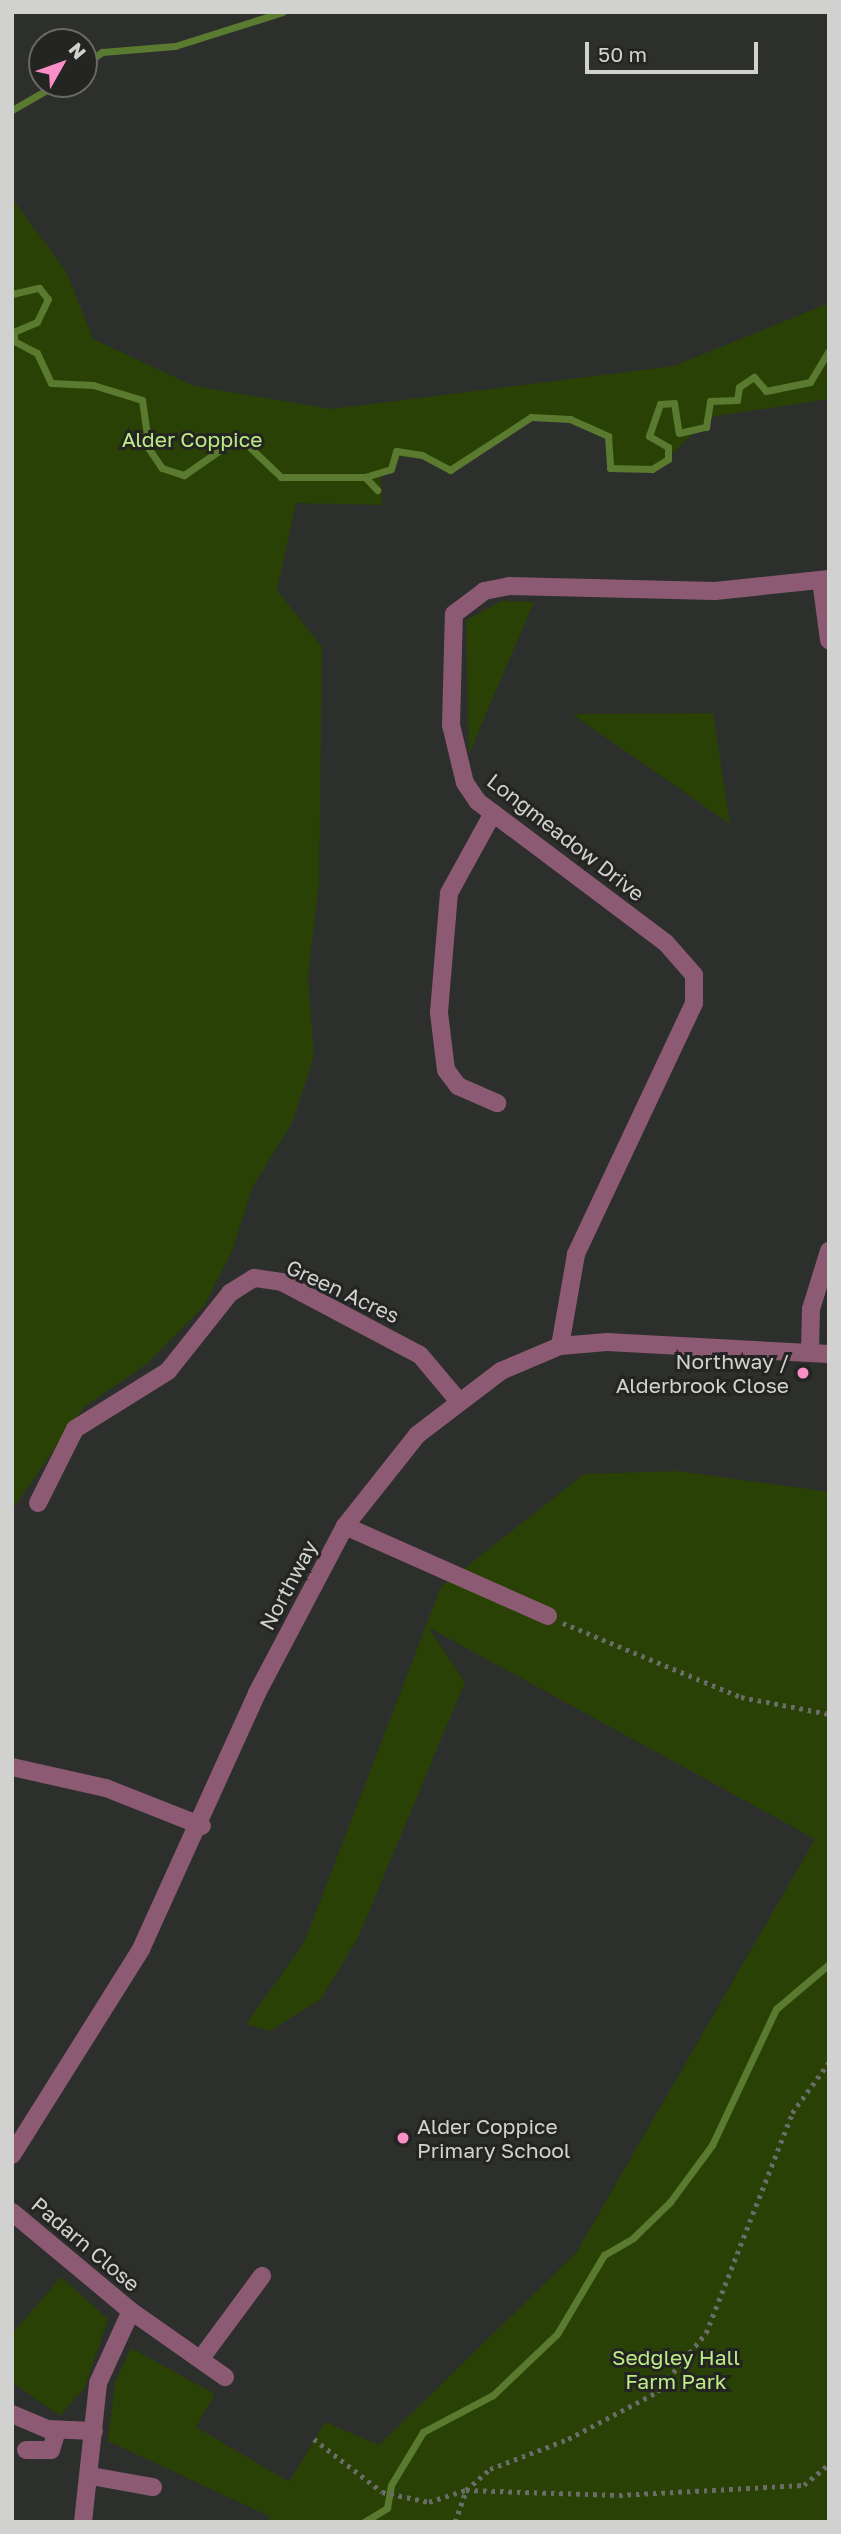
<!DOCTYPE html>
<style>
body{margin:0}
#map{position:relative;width:841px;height:2534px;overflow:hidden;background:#2d2f2c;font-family:"Golos Text",sans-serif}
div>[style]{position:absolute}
.green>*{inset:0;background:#2a4105}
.stream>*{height:7px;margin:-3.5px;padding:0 3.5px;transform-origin:3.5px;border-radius:3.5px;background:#5a7a30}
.path>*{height:4.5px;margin-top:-2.25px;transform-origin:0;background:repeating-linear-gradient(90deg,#6a6c69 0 3.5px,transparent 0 8.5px)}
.minor>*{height:18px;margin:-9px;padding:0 9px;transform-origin:9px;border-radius:9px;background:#8d5a74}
.dots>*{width:19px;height:19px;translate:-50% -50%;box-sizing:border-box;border:4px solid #242522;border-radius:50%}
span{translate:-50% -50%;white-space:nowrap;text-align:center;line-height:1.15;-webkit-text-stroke:6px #242522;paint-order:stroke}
.park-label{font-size:21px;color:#bdec86}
.street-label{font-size:21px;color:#d1d2d0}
.poi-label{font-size:21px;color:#d1d2d0}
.right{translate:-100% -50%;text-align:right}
.left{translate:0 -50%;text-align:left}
.frame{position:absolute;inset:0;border:14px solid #d1d2d0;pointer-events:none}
.north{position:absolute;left:28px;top:28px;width:70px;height:70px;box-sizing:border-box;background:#242522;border:2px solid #696a68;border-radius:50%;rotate:50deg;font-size:19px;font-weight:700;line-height:28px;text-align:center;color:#d1d2d0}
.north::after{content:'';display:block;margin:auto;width:24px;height:32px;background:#fa8fc7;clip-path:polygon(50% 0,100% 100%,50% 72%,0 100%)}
.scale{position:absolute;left:585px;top:42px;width:173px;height:32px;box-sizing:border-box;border:4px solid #d1d2d0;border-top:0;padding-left:9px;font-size:21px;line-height:24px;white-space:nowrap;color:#d1d2d0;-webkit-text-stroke:5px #242522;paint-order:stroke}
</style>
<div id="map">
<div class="green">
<i style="clip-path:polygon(12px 198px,67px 273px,93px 339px,194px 386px,331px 409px,674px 366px,829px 303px,829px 399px,710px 417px,654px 472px,613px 470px,606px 436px,570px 419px,531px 417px,450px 470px,421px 455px,398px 457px,381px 474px,382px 505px,296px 503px,277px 590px,322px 647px,319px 882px,308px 977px,314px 1056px,292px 1123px,253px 1186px,232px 1251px,204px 1306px,148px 1363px,84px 1407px,12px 1510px)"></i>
<i style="clip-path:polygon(502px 601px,534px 602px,469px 754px,466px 620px)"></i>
<i style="clip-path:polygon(713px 713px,730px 824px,572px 714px)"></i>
<i style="clip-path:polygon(679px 1471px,829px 1492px,829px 2522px,269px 2522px,269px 2516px,108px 2441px,115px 2383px,131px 2348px,215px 2394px,196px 2427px,289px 2482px,325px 2422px,379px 2445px,576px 2253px,815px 1839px,428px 1627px,465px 1682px,358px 1938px,321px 1999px,270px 2031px,246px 2024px,304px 1943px,441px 1587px,584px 1474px)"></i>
<i style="clip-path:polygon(61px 2277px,108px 2319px,85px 2387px,60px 2416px,12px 2382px,12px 2334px)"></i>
</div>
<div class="stream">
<i style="left:84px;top:65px;width:22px;rotate:-36deg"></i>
<i style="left:102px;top:52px;width:73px;rotate:-4.7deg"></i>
<i style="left:175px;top:46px;width:113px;rotate:-17.5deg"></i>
<i style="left:12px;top:110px;width:52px;rotate:-30deg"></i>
<i style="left:12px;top:294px;width:28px;rotate:-13deg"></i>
<i style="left:39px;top:288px;width:14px;rotate:51deg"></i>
<i style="left:48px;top:299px;width:25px;rotate:116deg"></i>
<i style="left:37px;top:322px;width:25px;rotate:157deg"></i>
<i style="left:14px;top:332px;width:9px;rotate:90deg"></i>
<i style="left:14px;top:341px;width:26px;rotate:28deg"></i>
<i style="left:37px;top:353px;width:33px;rotate:65deg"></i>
<i style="left:51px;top:383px;width:42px;rotate:2.7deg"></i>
<i style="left:93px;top:385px;width:51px;rotate:17deg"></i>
<i style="left:142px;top:400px;width:49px;rotate:81.9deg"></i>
<i style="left:149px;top:449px;width:23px;rotate:56deg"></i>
<i style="left:162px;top:468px;width:23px;rotate:18deg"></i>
<i style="left:184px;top:475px;width:67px;rotate:-34.6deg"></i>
<i style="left:239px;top:437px;width:58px;rotate:43.6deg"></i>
<i style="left:281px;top:477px;width:84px"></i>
<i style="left:365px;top:477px;width:27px;rotate:-17deg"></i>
<i style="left:391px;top:469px;width:19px;rotate:-74deg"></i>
<i style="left:396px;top:451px;width:26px;rotate:9deg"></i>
<i style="left:422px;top:455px;width:32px;rotate:28deg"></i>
<i style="left:450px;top:470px;width:97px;rotate:-33.2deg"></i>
<i style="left:531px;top:417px;width:39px;rotate:3deg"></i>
<i style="left:570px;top:419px;width:42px;rotate:24.1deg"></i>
<i style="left:608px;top:436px;width:32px;rotate:86deg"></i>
<i style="left:610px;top:468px;width:42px;rotate:1.4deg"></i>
<i style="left:652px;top:469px;width:19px;rotate:-32deg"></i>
<i style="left:668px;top:459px;width:12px;rotate:-90deg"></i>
<i style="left:668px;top:447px;width:22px;rotate:-150deg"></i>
<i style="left:649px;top:436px;width:34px;rotate:-71deg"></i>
<i style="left:660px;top:404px;width:14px;rotate:-4deg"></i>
<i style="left:674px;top:403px;width:30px;rotate:81deg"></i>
<i style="left:679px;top:433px;width:28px;rotate:-13deg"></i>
<i style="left:706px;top:427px;width:26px;rotate:-81deg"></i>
<i style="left:710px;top:401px;width:27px;rotate:-2deg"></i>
<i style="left:737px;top:400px;width:13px;rotate:-81deg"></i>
<i style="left:739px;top:387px;width:18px;rotate:-34deg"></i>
<i style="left:754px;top:377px;width:18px;rotate:49deg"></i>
<i style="left:766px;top:391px;width:45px;rotate:-11.6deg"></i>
<i style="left:810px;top:382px;width:37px;rotate:-59deg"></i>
<i style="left:365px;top:477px;width:18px;rotate:47deg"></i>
<i style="left:364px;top:2522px;width:27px;rotate:-31deg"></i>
<i style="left:387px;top:2508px;width:23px;rotate:-80deg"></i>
<i style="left:391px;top:2485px;width:62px;rotate:-58.9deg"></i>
<i style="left:423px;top:2432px;width:79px;rotate:-27.9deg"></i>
<i style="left:493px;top:2395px;width:88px;rotate:-43.6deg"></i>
<i style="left:557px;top:2334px;width:92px;rotate:-59.3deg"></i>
<i style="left:604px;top:2255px;width:34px;rotate:-30deg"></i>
<i style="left:633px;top:2238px;width:52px;rotate:-44.2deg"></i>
<i style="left:670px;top:2202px;width:71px;rotate:-53.6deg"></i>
<i style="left:712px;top:2145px;width:150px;rotate:-64.8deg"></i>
<i style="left:776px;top:2009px;width:70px;rotate:-40.3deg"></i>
</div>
<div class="path">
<i style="left:563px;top:1623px;width:193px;rotate:22.6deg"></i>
<i style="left:741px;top:1697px;width:90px;rotate:10.9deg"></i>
<i style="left:314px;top:2439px;width:86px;rotate:37.9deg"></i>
<i style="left:382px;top:2492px;width:48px;rotate:12deg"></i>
<i style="left:429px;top:2502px;width:39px;rotate:-18deg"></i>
<i style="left:466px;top:2490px;width:153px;rotate:1.9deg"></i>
<i style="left:619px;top:2495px;width:185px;rotate:-3.1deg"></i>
<i style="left:804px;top:2485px;width:33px;rotate:-40deg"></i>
<i style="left:455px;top:2522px;width:34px;rotate:-71deg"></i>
<i style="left:466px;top:2490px;width:32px;rotate:-41deg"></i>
<i style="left:490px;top:2469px;width:84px;rotate:-21deg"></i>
<i style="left:568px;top:2439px;width:101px;rotate:-27.8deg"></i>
<i style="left:657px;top:2392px;width:77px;rotate:-50.3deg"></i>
<i style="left:706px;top:2333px;width:236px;rotate:-68.6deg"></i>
<i style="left:792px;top:2113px;width:63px;rotate:-54deg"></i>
</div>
<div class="minor">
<i style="left:821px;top:580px;width:61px;rotate:82.4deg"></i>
<i style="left:493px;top:813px;width:91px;rotate:118.8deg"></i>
<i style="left:449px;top:893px;width:120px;rotate:94.8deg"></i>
<i style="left:439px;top:1013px;width:57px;rotate:83deg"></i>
<i style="left:446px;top:1070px;width:20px;rotate:53deg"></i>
<i style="left:458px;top:1086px;width:43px;rotate:23.6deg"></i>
<i style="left:560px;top:1346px;width:93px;rotate:-80.1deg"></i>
<i style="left:576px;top:1254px;width:277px;rotate:-64.8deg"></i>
<i style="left:694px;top:1003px;width:28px;rotate:-90deg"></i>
<i style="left:694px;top:975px;width:43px;rotate:-131.2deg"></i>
<i style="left:666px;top:943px;width:235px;rotate:-143.1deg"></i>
<i style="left:478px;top:802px;width:23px;rotate:-124deg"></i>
<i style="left:465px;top:783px;width:60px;rotate:-103.6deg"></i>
<i style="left:451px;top:725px;width:111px;rotate:-88.5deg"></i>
<i style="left:454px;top:614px;width:38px;rotate:-37deg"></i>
<i style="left:484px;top:591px;width:25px;rotate:-11deg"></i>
<i style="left:509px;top:586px;width:206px;rotate:1.4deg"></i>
<i style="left:715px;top:591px;width:115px;rotate:-6deg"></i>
<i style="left:810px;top:1352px;width:43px;rotate:-88.7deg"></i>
<i style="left:811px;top:1309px;width:61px;rotate:-72.8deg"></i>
<i style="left:38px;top:1503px;width:83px;rotate:-63.4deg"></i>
<i style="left:75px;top:1429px;width:110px;rotate:-31.9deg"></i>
<i style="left:168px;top:1371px;width:100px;rotate:-51.5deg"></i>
<i style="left:230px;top:1293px;width:28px;rotate:-32deg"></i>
<i style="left:254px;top:1278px;width:28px;rotate:8deg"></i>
<i style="left:282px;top:1282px;width:156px;rotate:27.9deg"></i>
<i style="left:420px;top:1355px;width:57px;rotate:49.9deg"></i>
<i style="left:345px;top:1526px;width:222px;rotate:23.9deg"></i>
<i style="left:12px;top:1767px;width:96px;rotate:12.6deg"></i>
<i style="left:106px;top:1788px;width:103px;rotate:21.6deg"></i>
<i style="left:12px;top:2155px;width:243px;rotate:-57.9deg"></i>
<i style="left:141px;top:1949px;width:281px;rotate:-65.6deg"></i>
<i style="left:257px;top:1693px;width:189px;rotate:-62.2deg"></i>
<i style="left:345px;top:1526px;width:116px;rotate:-51.6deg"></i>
<i style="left:417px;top:1435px;width:106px;rotate:-37.3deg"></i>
<i style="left:501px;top:1371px;width:64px;rotate:-23deg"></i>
<i style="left:560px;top:1346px;width:47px;rotate:-4.9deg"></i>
<i style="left:607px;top:1342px;width:222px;rotate:3.1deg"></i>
<i style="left:12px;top:2212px;width:155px;rotate:39.8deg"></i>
<i style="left:131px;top:2311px;width:115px;rotate:35.1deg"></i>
<i style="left:202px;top:2357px;width:101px;rotate:-53.5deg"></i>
<i style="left:12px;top:2414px;width:38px;rotate:23deg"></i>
<i style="left:47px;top:2429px;width:47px;rotate:2.4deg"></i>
<i style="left:26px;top:2450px;width:25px"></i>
<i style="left:51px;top:2450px;width:21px;rotate:-73deg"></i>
<i style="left:91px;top:2476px;width:63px;rotate:10.1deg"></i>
<i style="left:83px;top:2522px;width:140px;rotate:-83.8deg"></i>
<i style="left:98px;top:2383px;width:79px;rotate:-65.4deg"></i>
</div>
<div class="dots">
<i style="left:803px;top:1373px;background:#fa8fc7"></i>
<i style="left:403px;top:2138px;background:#fa8fc7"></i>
</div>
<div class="park-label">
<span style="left:192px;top:439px">Alder Coppice</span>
<span style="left:676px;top:2369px">Sedgley Hall<br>Farm Park</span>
</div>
<div class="street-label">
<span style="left:566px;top:837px;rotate:38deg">Longmeadow Drive</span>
<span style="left:343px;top:1291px;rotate:25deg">Green Acres</span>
<span style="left:288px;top:1585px;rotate:-62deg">Northway</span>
<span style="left:86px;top:2244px;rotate:40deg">Padarn Close</span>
</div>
<div class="poi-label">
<span class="right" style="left:789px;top:1373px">Northway /<br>Alderbrook Close</span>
<span class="left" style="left:417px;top:2138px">Alder Coppice<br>Primary School</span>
</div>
<div class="frame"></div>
<div class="north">N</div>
<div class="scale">50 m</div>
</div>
